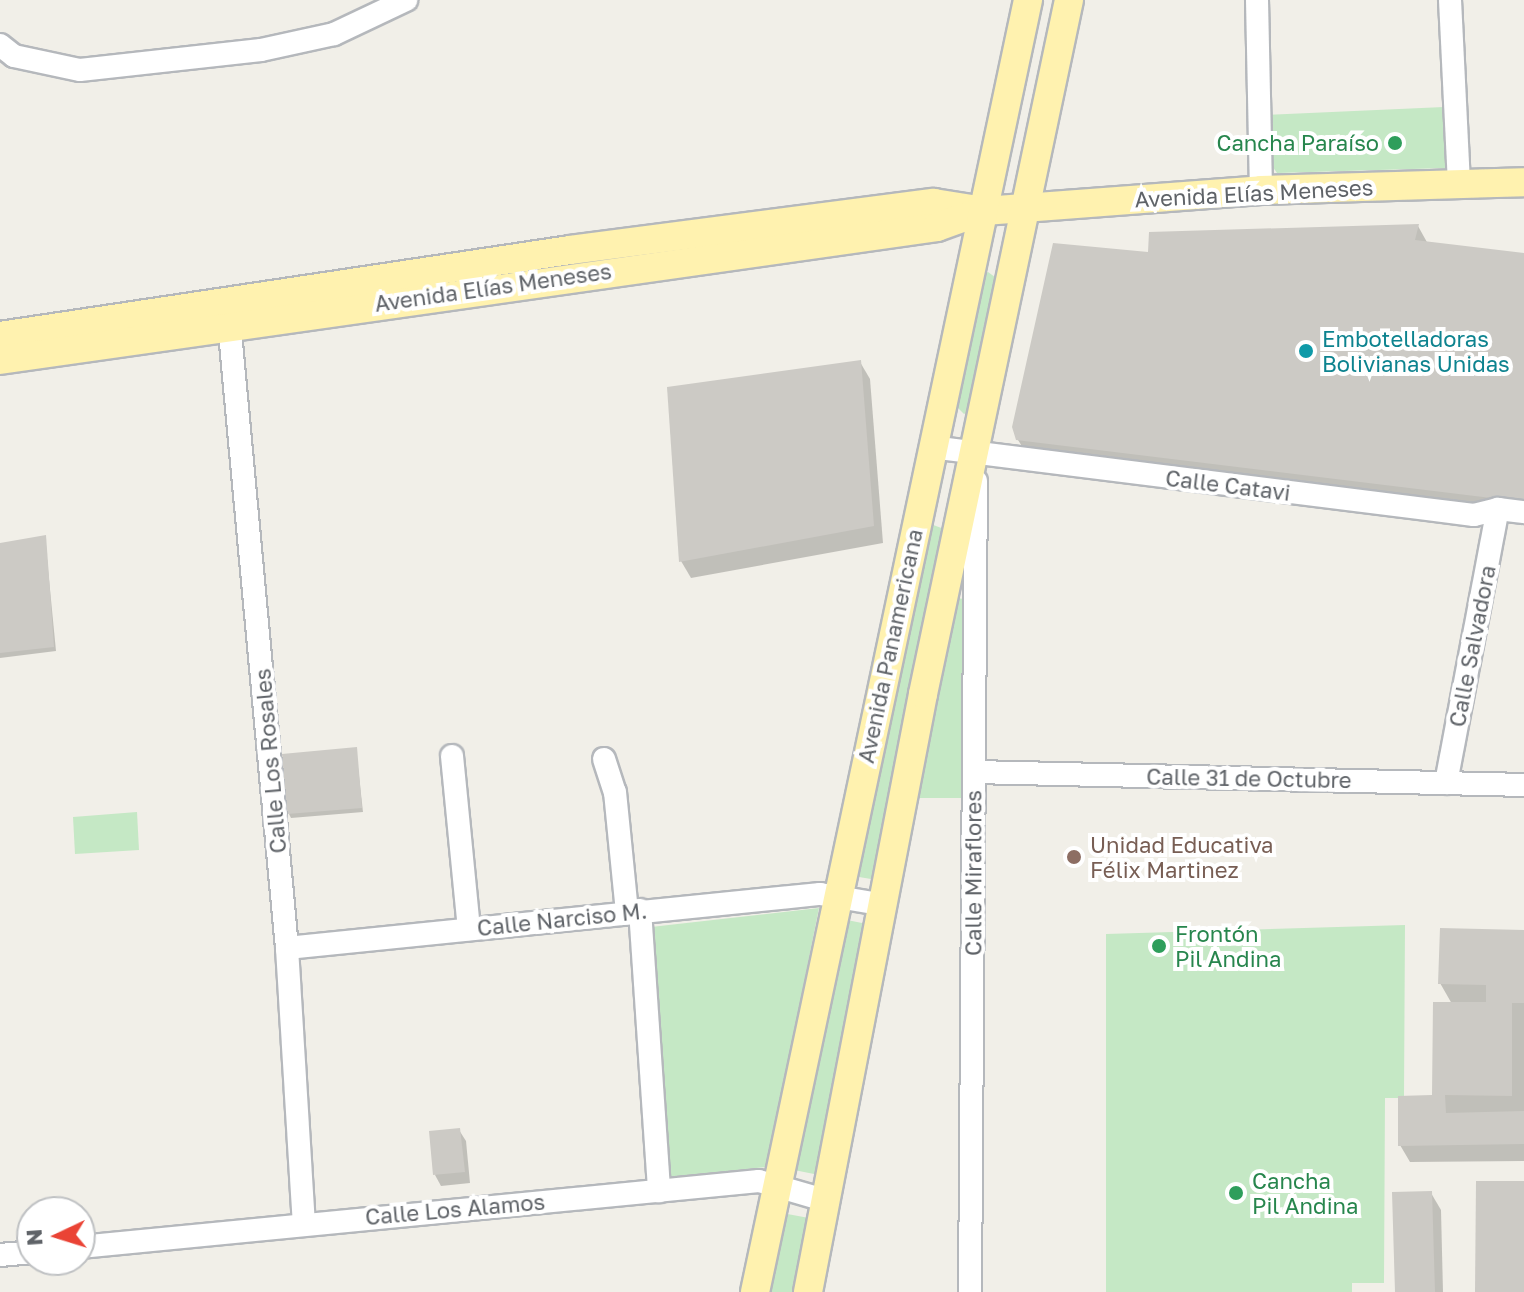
<!DOCTYPE html>
<meta charset="utf-8">
<style>
body{margin:0}
#map{position:relative;width:1524px;height:1292px;overflow:hidden;background:#f1efe8;font-family:"Golos Text",sans-serif}
div>[style]{position:absolute}
.green>*{inset:0;background:#c5e8c5}
.shadow>*{inset:0;background:#0003}
.building>*{inset:0;background:#cccac5}
.roads{filter:drop-shadow(2px 0 #b5b8bc) drop-shadow(-2px 0 #b5b8bc) drop-shadow(0 2px #b5b8bc) drop-shadow(0 -2px #b5b8bc)}
.minor>*{height:22px;margin:-11px;padding:0 11px;transform-origin:11px;border-radius:11px;background:#fff}
.major>*{height:28px;margin:-14px;padding:0 14px;transform-origin:14px;border-radius:14px;background:#fff2af}
.dots>*{width:22px;height:22px;translate:-50% -50%;box-sizing:border-box;border:4px solid #fff;border-radius:50%}
span{translate:-50% -50%;white-space:nowrap;text-align:center;line-height:1.15;-webkit-text-stroke:8px #fff;paint-order:stroke}
.leisure-label{font-size:22px;color:#27864d}
.right{translate:-100% -50%;text-align:right}
.left{translate:0 -50%;text-align:left}
.street-label{font-size:22px;color:#5f6368}
.culture-label{font-size:22px;color:#0d838f}
.education-label{font-size:22px;color:#785e54}
.north{position:absolute;left:16px;top:1196px;width:80px;height:80px;box-sizing:border-box;background:#fff;border:2px solid #bfc1c3;border-radius:50%;rotate:266deg;font-size:22px;font-weight:700;line-height:32px;text-align:center;color:#5f6368}
.north::after{content:'';display:block;margin:auto;width:28px;height:36px;background:#ea4335;clip-path:polygon(50% 0,100% 100%,50% 72%,0 100%)}
</style>
<div id="map">
<div class="green">
<i style="clip-path:polygon(1444px 107px,1446px 168px,1277px 173px,1270px 163px,1267px 115px)"></i>
<i style="clip-path:polygon(988px 272px,999px 280px,969px 411px,964px 414px,953px 403px,979px 276px)"></i>
<i style="clip-path:polygon(928px 523px,944px 529px,877px 880px,859px 877px)"></i>
<i style="clip-path:polygon(952px 598px,967px 599px,964px 798px,914px 798px)"></i>
<i style="clip-path:polygon(137px 812px,139px 850px,75px 854px,73px 817px)"></i>
<i style="clip-path:polygon(819px 908px,767px 1167px,668px 1177px,651px 927px)"></i>
<i style="clip-path:polygon(847px 920px,872px 925px,819px 1175px,794px 1170px)"></i>
<i style="clip-path:polygon(1405px 925px,1404px 1098px,1385px 1098px,1384px 1283px,1352px 1283px,1352px 1292px,1106px 1292px,1106px 934px)"></i>
<i style="clip-path:polygon(782px 1213px,809px 1218px,794px 1292px,765px 1292px)"></i>
</div>
<div class="shadow">
<i style="clip-path:polygon(1418px 226px,1428px 244px,1524px 255px,1524px 517px,1025px 451px,1018px 440px,1149px 254px)"></i>
<i style="clip-path:polygon(860px 362px,870px 379px,883px 543px,691px 578px,681px 561px)"></i>
<i style="clip-path:polygon(45px 538px,56px 651px,0 658px,0 545px)"></i>
<i style="clip-path:polygon(356px 749px,363px 812px,291px 818px,289px 814px)"></i>
<i style="clip-path:polygon(1524px 932px,1524px 1161px,1410px 1162px,1400px 1145px,1434px 1097px,1452px 1004px,1440px 983px)"></i>
<i style="clip-path:polygon(459px 1130px,466px 1141px,470px 1183px,441px 1186px,435px 1175px)"></i>
<i style="clip-path:polygon(1431px 1193px,1441px 1210px,1443px 1292px,1397px 1292px)"></i>
</div>
<div class="building">
<i style="clip-path:polygon(1419px 224px,1415px 240px,1524px 253px,1524px 502px,1016px 440px,1012px 427px,1053px 243px,1148px 252px,1149px 232px)"></i>
<i style="clip-path:polygon(861px 360px,874px 526px,679px 562px,667px 387px)"></i>
<i style="clip-path:polygon(46px 535px,54px 647px,0 653px,0 543px)"></i>
<i style="clip-path:polygon(357px 747px,362px 808px,287px 814px,282px 754px)"></i>
<i style="clip-path:polygon(1440px 928px,1524px 930px,1524px 1003px,1512px 1003px,1512px 1096px,1445px 1095px,1446px 1113px,1524px 1111px,1524px 1144px,1398px 1146px,1398px 1096px,1432px 1095px,1433px 1002px,1486px 1002px,1486px 985px,1438px 984px)"></i>
<i style="clip-path:polygon(460px 1128px,465px 1172px,433px 1175px,429px 1131px)"></i>
<i style="clip-path:polygon(1476px 1181px,1524px 1181px,1524px 1292px,1475px 1292px)"></i>
<i style="clip-path:polygon(1432px 1191px,1435px 1292px,1395px 1292px,1392px 1192px)"></i>
</div>
<div class="roads">
<div class="minor">
<i style="left:1257px;top:0;width:190px;rotate:88.8deg"></i>
<i style="left:1450px;top:0;width:183px;rotate:87.2deg"></i>
<i style="left:0;top:45px;width:18px;rotate:38deg"></i>
<i style="left:14px;top:56px;width:67px;rotate:12deg"></i>
<i style="left:80px;top:70px;width:182px;rotate:-6.3deg"></i>
<i style="left:261px;top:50px;width:75px;rotate:-12.4deg"></i>
<i style="left:334px;top:34px;width:80px;rotate:-25.3deg"></i>
<i style="left:228px;top:311px;width:640px;rotate:84.71deg"></i>
<i style="left:287px;top:948px;width:276px;rotate:86.5deg"></i>
<i style="left:931px;top:447px;width:547px;rotate:7.14deg"></i>
<i style="left:1474px;top:515px;width:25px;rotate:-14deg"></i>
<i style="left:1498px;top:509px;width:26px;rotate:7deg"></i>
<i style="left:452px;top:756px;width:174px;rotate:84.4deg"></i>
<i style="left:604px;top:759px;width:35px;rotate:72deg"></i>
<i style="left:615px;top:792px;width:121px;rotate:84.3deg"></i>
<i style="left:974px;top:772px;width:550px;rotate:1.35deg"></i>
<i style="left:1446px;top:783px;width:279px;rotate:-79.3deg"></i>
<i style="left:640px;top:910px;width:282px;rotate:86.1deg"></i>
<i style="left:287px;top:948px;width:536px;rotate:-5.79deg"></i>
<i style="left:820px;top:894px;width:66px;rotate:9.6deg"></i>
<i style="left:80px;top:1247px;width:682px;rotate:-5.55deg"></i>
<i style="left:759px;top:1181px;width:72px;rotate:16.2deg"></i>
<i style="left:0;top:1255px;width:32px;rotate:-5deg"></i>
<i style="left:970px;top:1292px;width:811px;rotate:-89.58deg"></i>
</div>
<div class="major">
<i style="left:0;top:336px;width:576px;rotate:-8.58deg"></i>
<i style="left:570px;top:250px;width:367px;rotate:-7.4deg"></i>
<i style="left:934px;top:203px;width:51px;rotate:9.1deg"></i>
<i style="left:984px;top:211px;width:278px;rotate:-4.3deg"></i>
<i style="left:1261px;top:190px;width:263px;rotate:-1.7deg"></i>
<i style="left:0;top:360px;width:946px;rotate:-8.08deg"></i>
<i style="left:937px;top:227px;width:45px;rotate:-19.7deg"></i>
<i style="left:755px;top:1292px;width:1321px;rotate:-78.07deg"></i>
<i style="left:808px;top:1292px;width:609px;rotate:-79.11deg"></i>
<i style="left:923px;top:694px;width:709px;rotate:-78.12deg"></i>
</div>
</div>
<div class="dots">
<i style="left:1395px;top:143px;background:#2e9e5b"></i>
<i style="left:1306px;top:351px;background:#0f9aa8"></i>
<i style="left:1074px;top:857px;background:#8d6e63"></i>
<i style="left:1159px;top:946px;background:#2e9e5b"></i>
<i style="left:1236px;top:1193px;background:#2e9e5b"></i>
</div>
<div class="leisure-label">
<span class="right" style="left:1379px;top:143px">Cancha Paraíso</span>
<span class="left" style="left:1175px;top:946px">Frontón<br>Pil Andina</span>
<span class="left" style="left:1252px;top:1193px">Cancha<br>Pil Andina</span>
</div>
<div class="street-label">
<span style="left:1254px;top:193px;rotate:-3deg">Avenida Elías Meneses</span>
<span style="left:493px;top:287px;rotate:-8deg">Avenida Elías Meneses</span>
<span style="left:1228px;top:485px;rotate:7deg">Calle Catavi</span>
<span style="left:890px;top:646px;rotate:-78deg">Avenida Panamericana</span>
<span style="left:1472px;top:646px;rotate:-79deg">Calle Salvadora</span>
<span style="left:270px;top:761px;rotate:-95deg">Calle Los Rosales</span>
<span style="left:1249px;top:778px;rotate:1deg">Calle 31 de Octubre</span>
<span style="left:973px;top:873px;rotate:-90deg">Calle Miraflores</span>
<span style="left:562px;top:919px;rotate:-6deg">Calle Narciso M.</span>
<span style="left:455px;top:1209px;rotate:-5deg">Calle Los Alamos</span>
</div>
<div class="culture-label">
<span class="left" style="left:1322px;top:351px">Embotelladoras<br>Bolivianas Unidas</span>
</div>
<div class="education-label">
<span class="left" style="left:1090px;top:857px">Unidad Educativa<br>Félix Martinez</span>
</div>
<div class="north">N</div>
</div>
